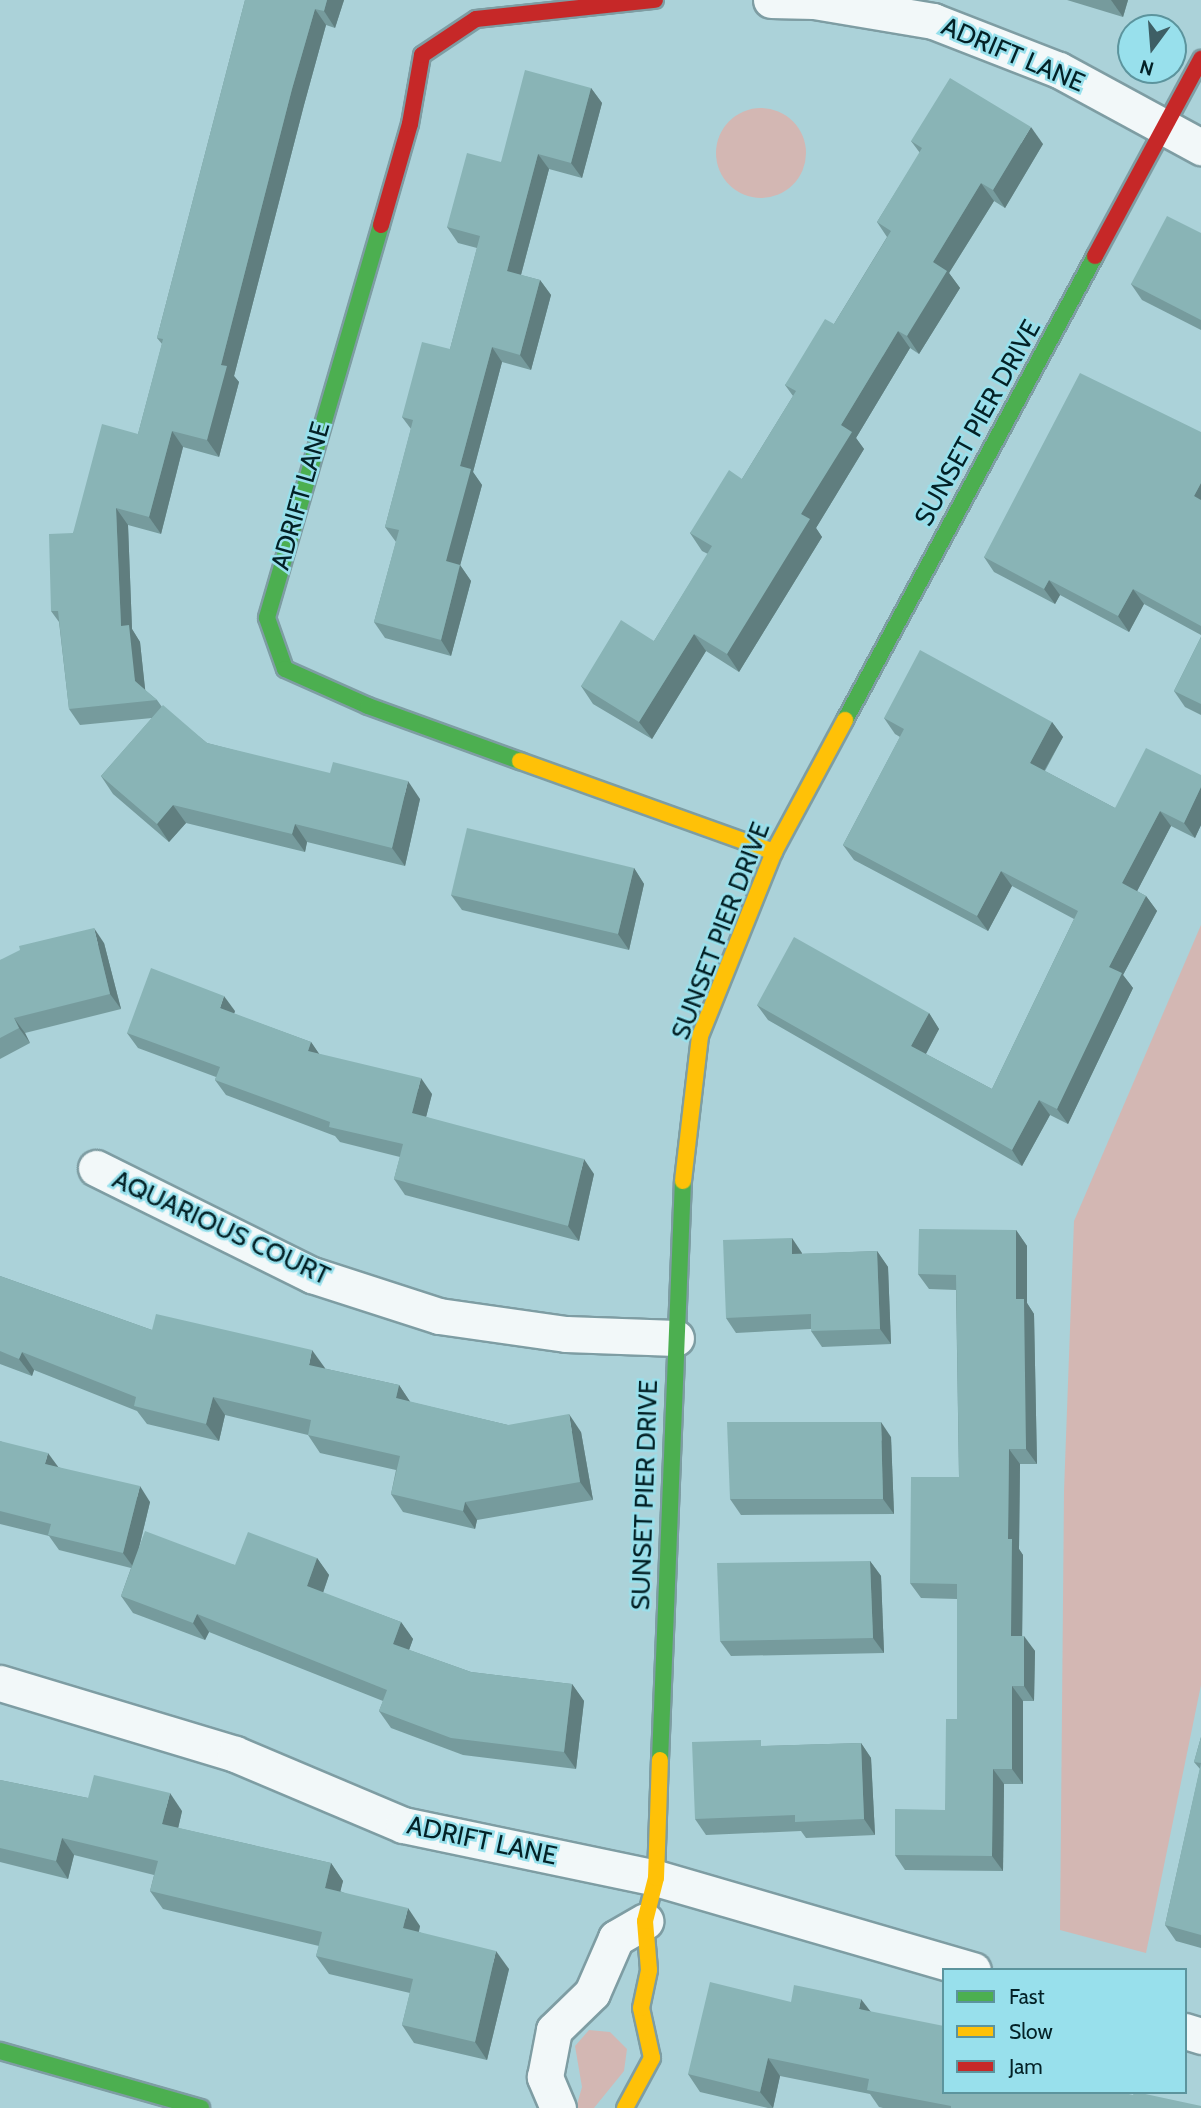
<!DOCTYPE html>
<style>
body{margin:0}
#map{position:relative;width:1201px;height:2108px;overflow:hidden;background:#abd2d9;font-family:Cabin,sans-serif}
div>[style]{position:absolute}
.green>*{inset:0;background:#d3b7b3}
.round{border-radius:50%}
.roads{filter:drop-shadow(2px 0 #7e9da3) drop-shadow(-2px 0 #7e9da3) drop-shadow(0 2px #7e9da3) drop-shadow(0 -2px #7e9da3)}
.street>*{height:35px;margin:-17.5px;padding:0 17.5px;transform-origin:17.5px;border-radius:17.5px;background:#f2f8f9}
.fast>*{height:16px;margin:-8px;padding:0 8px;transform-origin:8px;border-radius:8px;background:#4caf50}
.slow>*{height:16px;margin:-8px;padding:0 8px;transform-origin:8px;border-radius:8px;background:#ffc107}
.jam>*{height:16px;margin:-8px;padding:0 8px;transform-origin:8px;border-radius:8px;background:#c62828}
.wall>*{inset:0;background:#769b9d}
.shaded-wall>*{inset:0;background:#607e7f}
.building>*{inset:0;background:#89b4b6}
span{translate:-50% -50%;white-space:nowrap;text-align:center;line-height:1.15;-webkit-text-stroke:5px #98e0ec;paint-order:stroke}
.street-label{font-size:26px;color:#032126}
.legend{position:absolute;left:942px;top:1968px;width:245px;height:126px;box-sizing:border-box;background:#98e0ec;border:2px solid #5c949d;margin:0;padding:9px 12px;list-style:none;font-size:21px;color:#032126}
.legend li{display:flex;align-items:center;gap:14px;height:35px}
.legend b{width:35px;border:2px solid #5c949d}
.north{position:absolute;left:1117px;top:14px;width:70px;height:70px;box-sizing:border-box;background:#98e0ec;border:2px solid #5c949d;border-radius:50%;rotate:196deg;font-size:19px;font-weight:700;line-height:28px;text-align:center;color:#032126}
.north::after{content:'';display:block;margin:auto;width:24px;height:32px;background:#3e5f65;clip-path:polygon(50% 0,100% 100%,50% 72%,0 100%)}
</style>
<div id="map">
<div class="green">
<i class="round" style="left:716px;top:108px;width:90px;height:90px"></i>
<i style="clip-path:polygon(1201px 925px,1201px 1685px,1146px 1953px,1060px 1930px,1064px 1491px,1074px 1221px)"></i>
<i style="clip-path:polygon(589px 2030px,610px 2032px,627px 2049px,624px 2071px,594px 2108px,576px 2108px,582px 2087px,575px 2046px)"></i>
</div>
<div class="roads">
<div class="street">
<i style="left:771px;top:0;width:43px;rotate:1.3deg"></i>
<i style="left:814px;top:1px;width:121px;rotate:9.5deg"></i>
<i style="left:933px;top:21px;width:135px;rotate:21.3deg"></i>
<i style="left:1059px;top:70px;width:162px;rotate:28.5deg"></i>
<i style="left:96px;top:1168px;width:241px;rotate:26.4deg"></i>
<i style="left:312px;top:1275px;width:133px;rotate:17.9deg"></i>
<i style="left:439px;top:1316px;width:128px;rotate:8.1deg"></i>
<i style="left:566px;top:1334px;width:110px;rotate:2.1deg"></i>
<i style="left:0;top:1683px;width:245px;rotate:16.8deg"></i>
<i style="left:235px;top:1754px;width:182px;rotate:22.9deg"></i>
<i style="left:403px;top:1825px;width:258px;rotate:11.8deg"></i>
<i style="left:656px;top:1878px;width:330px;rotate:16.2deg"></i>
<i style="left:1185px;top:2031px;width:17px;rotate:17deg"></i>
<i style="left:558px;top:2108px;width:34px;rotate:-113deg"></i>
<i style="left:545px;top:2077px;width:48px;rotate:-79.2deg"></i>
<i style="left:554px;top:2030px;width:53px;rotate:-44.2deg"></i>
<i style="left:592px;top:1993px;width:60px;rotate:-66.4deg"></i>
<i style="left:616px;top:1938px;width:34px;rotate:-30deg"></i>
</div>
<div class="fast">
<i style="left:381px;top:225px;width:409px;rotate:106.2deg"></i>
<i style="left:267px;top:618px;width:54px;rotate:70.6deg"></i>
<i style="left:285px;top:669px;width:91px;rotate:24deg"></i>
<i style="left:368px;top:706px;width:162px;rotate:19.9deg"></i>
<i style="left:845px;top:720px;width:527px;rotate:-61.68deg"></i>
<i style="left:660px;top:1760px;width:579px;rotate:-87.73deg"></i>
<i style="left:0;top:2051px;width:209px;rotate:15.8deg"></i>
</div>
<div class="slow">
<i style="left:520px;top:761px;width:270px;rotate:19.7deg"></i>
<i style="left:683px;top:1181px;width:146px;rotate:-83.3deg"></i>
<i style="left:700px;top:1036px;width:198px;rotate:-68.1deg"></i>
<i style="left:774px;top:852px;width:150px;rotate:-61.7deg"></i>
<i style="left:625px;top:2108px;width:57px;rotate:-61.6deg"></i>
<i style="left:652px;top:2058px;width:51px;rotate:-102.4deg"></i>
<i style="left:641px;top:2008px;width:39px;rotate:-78deg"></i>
<i style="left:649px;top:1970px;width:49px;rotate:-94.7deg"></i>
<i style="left:645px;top:1921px;width:44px;rotate:-75.7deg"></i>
<i style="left:656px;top:1878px;width:118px;rotate:-88.1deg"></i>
</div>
<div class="jam">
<i style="left:381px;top:225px;width:105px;rotate:-74deg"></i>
<i style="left:410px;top:124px;width:70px;rotate:-80.1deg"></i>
<i style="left:422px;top:55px;width:65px;rotate:-33.7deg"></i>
<i style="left:476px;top:19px;width:180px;rotate:-6.1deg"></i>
<i style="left:1095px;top:256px;width:224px;rotate:-61.7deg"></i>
</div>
</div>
<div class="wall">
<i style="clip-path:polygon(245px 0,344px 0,335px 28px,326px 25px,304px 105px,234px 376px,239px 382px,219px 457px,183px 447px,161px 534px,128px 525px,132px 629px,140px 642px,145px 690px,157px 700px,162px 707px,207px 743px,420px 799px,405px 866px,307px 842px,305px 852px,186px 823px,169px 842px,113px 794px,101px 776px,152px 718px,80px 725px,69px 709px,59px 622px,51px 611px,73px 533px,138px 434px,162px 344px,157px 338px)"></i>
<i style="clip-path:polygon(1067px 0,1128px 0,1123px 17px)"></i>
<i style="clip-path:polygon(591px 88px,602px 103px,582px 178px,549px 169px,521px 275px,540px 280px,551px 295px,531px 370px,502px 362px,473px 472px,482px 485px,460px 565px,471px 581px,451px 656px,385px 638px,374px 622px,396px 542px,385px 527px,411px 429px,402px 417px,450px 349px,477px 248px,458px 243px,447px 227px,501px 162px)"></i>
<i style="clip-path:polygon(911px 141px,1043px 144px,1005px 208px,994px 201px,949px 273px,960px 288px,919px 354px,910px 348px,856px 438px,864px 449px,816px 528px,822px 537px,739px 672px,706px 651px,652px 739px,593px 704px,581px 686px,654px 641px,708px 554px,702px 551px,690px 533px,742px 479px,793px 396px,785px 385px,834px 324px,887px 237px,877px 222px,920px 153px)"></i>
<i style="clip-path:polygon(1201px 233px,1201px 330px,1142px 300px,1131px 284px)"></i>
<i style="clip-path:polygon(1201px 432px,1201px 635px,1144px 604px,1129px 632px,1060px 595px,1055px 604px,994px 572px,984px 557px)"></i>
<i style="clip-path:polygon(1201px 637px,1201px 715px,1185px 707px,1174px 691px)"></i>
<i style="clip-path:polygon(884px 718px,1052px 722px,1063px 737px,1045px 771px,1115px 808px,1201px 775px,1201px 825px,1195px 838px,1171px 826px,1137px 891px,1146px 896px,1157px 911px,1123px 975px,1133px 988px,1068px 1124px,1050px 1115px,1022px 1166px,768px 1020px,757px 1005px,929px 1013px,939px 1029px,926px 1054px,992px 1089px,1074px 919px,1012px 886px,988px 931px,854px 860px,843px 845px,900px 737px,895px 734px)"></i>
<i style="clip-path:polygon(634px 868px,644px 884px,629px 950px,462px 910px,451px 895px)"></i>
<i style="clip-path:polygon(104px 943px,121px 1009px,25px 1033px,30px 1043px,0 1059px,0 960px)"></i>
<i style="clip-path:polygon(235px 1011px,234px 1014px,311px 1042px,319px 1054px,432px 1094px,426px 1117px,594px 1174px,579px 1241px,405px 1195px,394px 1179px,400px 1157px,340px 1142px,335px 1136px,226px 1095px,215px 1080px,216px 1077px,138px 1048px,127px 1033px)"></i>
<i style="clip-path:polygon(1016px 1230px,1027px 1246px,1027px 1303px,1034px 1314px,1037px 1464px,1020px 1464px,1019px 1549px,1023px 1555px,1022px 1636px,1035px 1651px,1034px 1701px,1023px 1701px,1023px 1784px,1004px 1784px,1003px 1871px,905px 1870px,895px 1855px,945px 1810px,957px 1719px,957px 1599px,921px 1598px,910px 1583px,959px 1477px,956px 1290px,929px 1289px,918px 1274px)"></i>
<i style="clip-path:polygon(877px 1251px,888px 1267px,891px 1344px,822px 1347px,811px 1331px,811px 1329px,736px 1333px,726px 1318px,802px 1253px,802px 1254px)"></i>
<i style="clip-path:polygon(0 1276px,152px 1330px,399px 1385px,410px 1402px,508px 1425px,581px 1432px,593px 1500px,477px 1520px,475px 1529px,403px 1512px,391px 1494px,396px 1470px,320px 1453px,308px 1435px,225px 1415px,219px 1441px,147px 1424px,137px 1411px,34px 1370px,32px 1376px,0 1364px)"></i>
<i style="clip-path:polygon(891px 1437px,894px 1514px,741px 1515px,730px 1499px)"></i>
<i style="clip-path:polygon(0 1441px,58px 1467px,150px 1502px,139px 1548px,235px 1565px,317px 1558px,329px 1575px,323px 1593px,401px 1622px,413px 1639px,409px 1650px,471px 1672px,572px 1684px,584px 1701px,576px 1769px,463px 1755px,391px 1728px,379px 1711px,383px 1701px,209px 1632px,205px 1640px,133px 1613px,121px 1596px,131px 1568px,59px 1550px,49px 1536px,0 1524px)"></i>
<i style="clip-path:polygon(870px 1561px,881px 1576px,884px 1653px,731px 1656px,720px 1641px)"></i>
<i style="clip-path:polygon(1201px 1737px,1201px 1948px,1176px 1941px,1165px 1925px,1200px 1769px,1194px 1762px)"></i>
<i style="clip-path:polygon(861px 1743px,871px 1758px,875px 1835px,806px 1838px,801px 1831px,706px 1835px,695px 1819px,766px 1746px)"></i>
<i style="clip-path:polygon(0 1780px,88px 1798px,182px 1811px,178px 1828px,331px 1863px,343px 1881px,340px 1891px,420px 1926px,419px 1932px,509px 1969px,487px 2060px,414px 2043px,402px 2025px,410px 1993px,329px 1974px,316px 1956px,319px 1946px,163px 1909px,150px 1891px,154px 1875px,74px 1855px,68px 1879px,0 1862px)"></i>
<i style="clip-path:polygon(791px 2002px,870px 2011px,944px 2092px,1133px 2095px,1201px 2108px,883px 2108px,879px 2107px,870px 2094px,780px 2076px,773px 2108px,768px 2108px,700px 2092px,688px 2074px)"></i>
</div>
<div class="shaded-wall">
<i style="clip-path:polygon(327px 0,344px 0,335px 28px,324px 11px)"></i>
<i style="clip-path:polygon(1111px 0,1128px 0,1123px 17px)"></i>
<i style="clip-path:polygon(315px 9px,326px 25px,304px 105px,234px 376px,239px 382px,219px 457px,207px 440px,221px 365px,292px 89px)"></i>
<i style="clip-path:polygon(591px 88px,602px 103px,582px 178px,571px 163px)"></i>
<i style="clip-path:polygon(1031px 127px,1043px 144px,1005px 208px,993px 190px)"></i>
<i style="clip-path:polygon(538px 154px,549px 169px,518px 286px,507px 271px)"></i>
<i style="clip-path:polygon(981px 183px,994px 201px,949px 273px,960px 288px,919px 354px,907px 336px,933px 262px)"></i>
<i style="clip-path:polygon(540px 280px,551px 295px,531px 370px,520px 355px)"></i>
<i style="clip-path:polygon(898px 331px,910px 348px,856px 438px,864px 449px,816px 528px,822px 537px,739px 672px,727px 654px,801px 514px,841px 425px)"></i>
<i style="clip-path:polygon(492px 347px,502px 362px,473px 472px,482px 485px,457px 577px,446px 561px,460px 466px)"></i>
<i style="clip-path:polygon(172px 431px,183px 447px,161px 534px,149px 517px)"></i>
<i style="clip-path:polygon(1201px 483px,1201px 506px,1194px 496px)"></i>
<i style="clip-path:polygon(116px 508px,128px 525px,132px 629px,140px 642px,146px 697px,135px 681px,121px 626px)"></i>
<i style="clip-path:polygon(460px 565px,471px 581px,451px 656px,441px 640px)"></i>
<i style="clip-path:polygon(1049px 580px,1060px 595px,1055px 604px,1044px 589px)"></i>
<i style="clip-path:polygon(1133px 589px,1144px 604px,1129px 632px,1118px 616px)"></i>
<i style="clip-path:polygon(694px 634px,706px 651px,652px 739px,639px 722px)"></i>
<i style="clip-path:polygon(1052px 722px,1063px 737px,1040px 778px,1030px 763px)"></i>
<i style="clip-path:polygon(408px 781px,420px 799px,405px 866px,392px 848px)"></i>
<i style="clip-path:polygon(1201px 787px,1201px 825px,1195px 838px,1184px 823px)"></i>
<i style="clip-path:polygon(173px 805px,186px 823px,169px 842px,157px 824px)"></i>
<i style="clip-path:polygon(1160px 811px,1171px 826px,1133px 899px,1122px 883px)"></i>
<i style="clip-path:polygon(295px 824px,307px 842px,305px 852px,292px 834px)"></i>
<i style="clip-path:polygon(634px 868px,644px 884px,629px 950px,618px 934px)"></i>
<i style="clip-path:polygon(1001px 871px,1012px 886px,988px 931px,977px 916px)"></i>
<i style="clip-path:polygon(1146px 896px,1157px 911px,1123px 975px,1133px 988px,1068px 1124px,1057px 1109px,1109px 967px)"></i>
<i style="clip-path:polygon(94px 928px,104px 943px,121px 1009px,110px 994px)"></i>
<i style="clip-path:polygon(224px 996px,235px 1011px,230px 1024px,220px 1008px)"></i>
<i style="clip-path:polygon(929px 1013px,939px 1029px,922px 1061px,911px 1046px)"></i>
<i style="clip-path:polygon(14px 1018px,25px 1033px,30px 1043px,19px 1028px)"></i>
<i style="clip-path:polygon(311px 1042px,322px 1058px,308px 1051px)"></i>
<i style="clip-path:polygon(421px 1078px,432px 1094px,423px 1129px,412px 1113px)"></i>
<i style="clip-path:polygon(1039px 1100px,1050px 1115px,1022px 1166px,1012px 1150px)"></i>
<i style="clip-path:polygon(584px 1159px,594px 1174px,579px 1241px,568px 1226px)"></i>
<i style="clip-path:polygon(1016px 1230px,1027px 1246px,1027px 1303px,1034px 1314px,1037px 1464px,1026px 1449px,1016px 1299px)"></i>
<i style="clip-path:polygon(792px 1238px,802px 1253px,803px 1270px,792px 1254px)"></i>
<i style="clip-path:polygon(877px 1251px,888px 1267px,891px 1344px,880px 1329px)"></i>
<i style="clip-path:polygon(312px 1350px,325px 1368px,321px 1383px,309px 1365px)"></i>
<i style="clip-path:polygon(22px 1352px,34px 1370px,32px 1376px,19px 1359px)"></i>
<i style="clip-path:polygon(399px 1385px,411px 1403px,396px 1398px)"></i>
<i style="clip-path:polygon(213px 1397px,225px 1415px,219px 1441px,206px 1424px)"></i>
<i style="clip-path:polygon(569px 1414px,581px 1432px,593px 1500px,580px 1482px)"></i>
<i style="clip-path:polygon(881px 1422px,891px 1437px,894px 1514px,883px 1499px)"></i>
<i style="clip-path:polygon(1009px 1449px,1020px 1464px,1019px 1549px,1023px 1555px,1022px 1651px,1011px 1636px,1008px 1539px)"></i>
<i style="clip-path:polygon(48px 1453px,59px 1468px,45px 1464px)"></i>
<i style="clip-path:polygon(140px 1486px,150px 1502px,134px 1568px,123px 1553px)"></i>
<i style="clip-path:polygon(465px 1502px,477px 1520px,475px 1529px,463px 1511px)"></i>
<i style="clip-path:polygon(317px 1558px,329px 1575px,319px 1604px,307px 1586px)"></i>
<i style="clip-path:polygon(870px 1561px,881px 1576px,884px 1653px,873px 1638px)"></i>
<i style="clip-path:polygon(197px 1614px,209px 1632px,205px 1640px,193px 1623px)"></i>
<i style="clip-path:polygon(401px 1622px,413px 1639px,405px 1661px,393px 1644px)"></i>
<i style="clip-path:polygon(1024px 1636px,1035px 1651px,1034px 1701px,1024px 1686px)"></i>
<i style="clip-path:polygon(572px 1684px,584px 1701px,576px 1769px,564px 1752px)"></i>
<i style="clip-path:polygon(1012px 1686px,1023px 1701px,1023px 1784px,1012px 1769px)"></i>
<i style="clip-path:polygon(861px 1743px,871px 1758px,875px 1835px,864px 1819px)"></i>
<i style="clip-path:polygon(993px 1769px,1004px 1784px,1003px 1871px,992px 1856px)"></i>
<i style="clip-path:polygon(170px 1793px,182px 1811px,175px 1842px,162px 1824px)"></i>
<i style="clip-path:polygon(62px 1838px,74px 1855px,68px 1879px,56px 1861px)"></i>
<i style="clip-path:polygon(331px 1863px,343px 1881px,337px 1905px,325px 1888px)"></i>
<i style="clip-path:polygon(408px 1908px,420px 1926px,415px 1946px,403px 1928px)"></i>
<i style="clip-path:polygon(496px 1951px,509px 1969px,487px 2060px,475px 2042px)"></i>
<i style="clip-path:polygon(861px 1999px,874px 2016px,859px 2009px)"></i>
<i style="clip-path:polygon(768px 2058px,780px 2076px,773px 2108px,760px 2092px)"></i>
</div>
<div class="building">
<i style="clip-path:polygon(245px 0,327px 0,324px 11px,315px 9px,292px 89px,221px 365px,227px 366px,207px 440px,172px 431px,149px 517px,116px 508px,121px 626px,129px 625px,135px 681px,157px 700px,69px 709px,58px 611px,51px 611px,49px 534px,73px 533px,102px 424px,138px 434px,163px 339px,157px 338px)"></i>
<i style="clip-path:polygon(525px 70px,591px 88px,571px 163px,538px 154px,507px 271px,540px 280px,520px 355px,492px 347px,460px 466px,471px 469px,446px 561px,460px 565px,441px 640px,374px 622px,399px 530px,385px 527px,413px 420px,402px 417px,422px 342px,450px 349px,480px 236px,447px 227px,467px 153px,501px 162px)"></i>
<i style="clip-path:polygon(950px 78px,1031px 127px,993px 190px,981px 183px,933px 262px,947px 271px,907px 336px,898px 331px,841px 425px,852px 432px,801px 514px,810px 519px,727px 654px,694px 634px,639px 722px,581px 686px,621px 620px,654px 641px,712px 546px,690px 533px,729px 470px,742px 479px,796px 391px,785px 385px,825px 319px,834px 324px,891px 231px,877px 222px,922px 148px,911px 141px)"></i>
<i style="clip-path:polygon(1167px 216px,1201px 233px,1201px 320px,1131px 284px)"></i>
<i style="clip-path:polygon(1080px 373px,1201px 432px,1201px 483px,1194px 496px,1201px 500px,1201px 626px,1133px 589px,1118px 616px,1049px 580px,1044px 589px,984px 557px)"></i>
<i style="clip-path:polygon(1201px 637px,1201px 704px,1174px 691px)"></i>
<i style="clip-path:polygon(920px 650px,1052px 722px,1030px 763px,1115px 808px,1146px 748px,1201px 775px,1201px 787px,1184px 823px,1160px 811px,1122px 883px,1146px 896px,1109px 967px,1122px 973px,1057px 1109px,1039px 1100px,1012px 1150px,757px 1005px,794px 937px,929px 1013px,911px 1046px,992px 1089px,1078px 911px,1001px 871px,977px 916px,843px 845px,904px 729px,884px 718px)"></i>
<i style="clip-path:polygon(163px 705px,207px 743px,330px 773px,333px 762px,408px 781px,392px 848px,295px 824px,292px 834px,173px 805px,157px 824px,101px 776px)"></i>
<i style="clip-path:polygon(467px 828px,634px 868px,618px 934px,451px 895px)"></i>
<i style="clip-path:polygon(94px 928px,110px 994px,14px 1018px,19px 1028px,0 1038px,0 960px,20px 950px,19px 946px)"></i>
<i style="clip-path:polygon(151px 968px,224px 996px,220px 1008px,311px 1042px,308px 1051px,421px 1078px,412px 1113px,584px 1159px,568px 1226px,394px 1179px,403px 1144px,329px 1127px,330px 1122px,215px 1080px,220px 1067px,127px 1033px)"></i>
<i style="clip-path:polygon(919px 1229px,1016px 1230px,1016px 1299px,1024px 1299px,1026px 1449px,1009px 1449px,1008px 1539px,1012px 1539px,1011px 1636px,1024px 1636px,1024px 1686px,1012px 1686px,1012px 1769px,993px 1769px,992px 1856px,895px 1855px,895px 1809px,945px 1810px,946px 1719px,957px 1719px,957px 1584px,910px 1583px,911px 1477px,959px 1477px,956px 1275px,918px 1274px)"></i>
<i style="clip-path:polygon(792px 1238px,792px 1254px,877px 1251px,880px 1329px,811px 1331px,811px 1314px,726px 1318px,723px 1240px)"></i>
<i style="clip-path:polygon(0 1276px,152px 1330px,156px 1314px,312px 1350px,309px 1365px,399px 1385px,396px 1398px,508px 1425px,569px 1414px,580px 1482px,465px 1502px,463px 1511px,391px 1494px,400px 1456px,308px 1435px,311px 1420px,213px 1397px,206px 1424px,134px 1406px,136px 1397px,22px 1352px,19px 1359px,0 1351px)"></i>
<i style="clip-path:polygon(727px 1422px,881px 1422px,883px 1499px,730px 1499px)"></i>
<i style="clip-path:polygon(0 1441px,48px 1453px,45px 1464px,140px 1486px,123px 1553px,48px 1535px,51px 1524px,0 1511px)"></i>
<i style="clip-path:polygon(145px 1531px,235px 1565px,248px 1532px,317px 1558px,307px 1586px,401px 1622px,393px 1644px,471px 1672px,572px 1684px,564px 1752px,451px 1738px,379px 1711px,387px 1690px,197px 1614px,193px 1623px,121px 1596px)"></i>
<i style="clip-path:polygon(870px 1561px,873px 1638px,720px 1641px,717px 1563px)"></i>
<i style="clip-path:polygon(1201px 1737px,1201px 1935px,1165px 1925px,1201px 1763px,1194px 1762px)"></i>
<i style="clip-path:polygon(761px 1740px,761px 1746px,861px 1743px,864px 1819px,795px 1822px,795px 1815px,695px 1819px,692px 1742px)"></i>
<i style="clip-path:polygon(94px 1775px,170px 1793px,162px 1824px,331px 1863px,325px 1888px,408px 1908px,403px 1928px,496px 1951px,475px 2042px,402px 2025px,413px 1979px,316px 1956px,322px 1932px,150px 1891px,158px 1861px,62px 1838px,56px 1861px,0 1848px,0 1780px,88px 1798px)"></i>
<i style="clip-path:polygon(710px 1982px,791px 2002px,794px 1985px,861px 1999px,859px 2009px,944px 2026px,944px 2092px,1120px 2092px,1133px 2095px,1134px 2092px,1136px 2092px,1201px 2106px,1201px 2108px,951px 2108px,951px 2106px,867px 2090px,869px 2079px,768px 2058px,760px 2092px,688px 2074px)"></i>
</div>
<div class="street-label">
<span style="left:1013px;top:55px;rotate:23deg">ADRIFT LANE</span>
<span style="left:978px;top:423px;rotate:-61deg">SUNSET PIER DRIVE</span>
<span style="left:301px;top:496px;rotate:-74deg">ADRIFT LANE</span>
<span style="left:721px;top:931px;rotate:-69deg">SUNSET PIER DRIVE</span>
<span style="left:221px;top:1228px;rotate:25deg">AQUARIOUS COURT</span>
<span style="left:645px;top:1495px;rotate:-88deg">SUNSET PIER DRIVE</span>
<span style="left:482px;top:1841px;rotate:12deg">ADRIFT LANE</span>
</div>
<ul class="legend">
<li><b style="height:9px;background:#4caf50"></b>Fast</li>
<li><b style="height:9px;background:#ffc107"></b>Slow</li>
<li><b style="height:9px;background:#c62828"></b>Jam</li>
</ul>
<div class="north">N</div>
</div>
